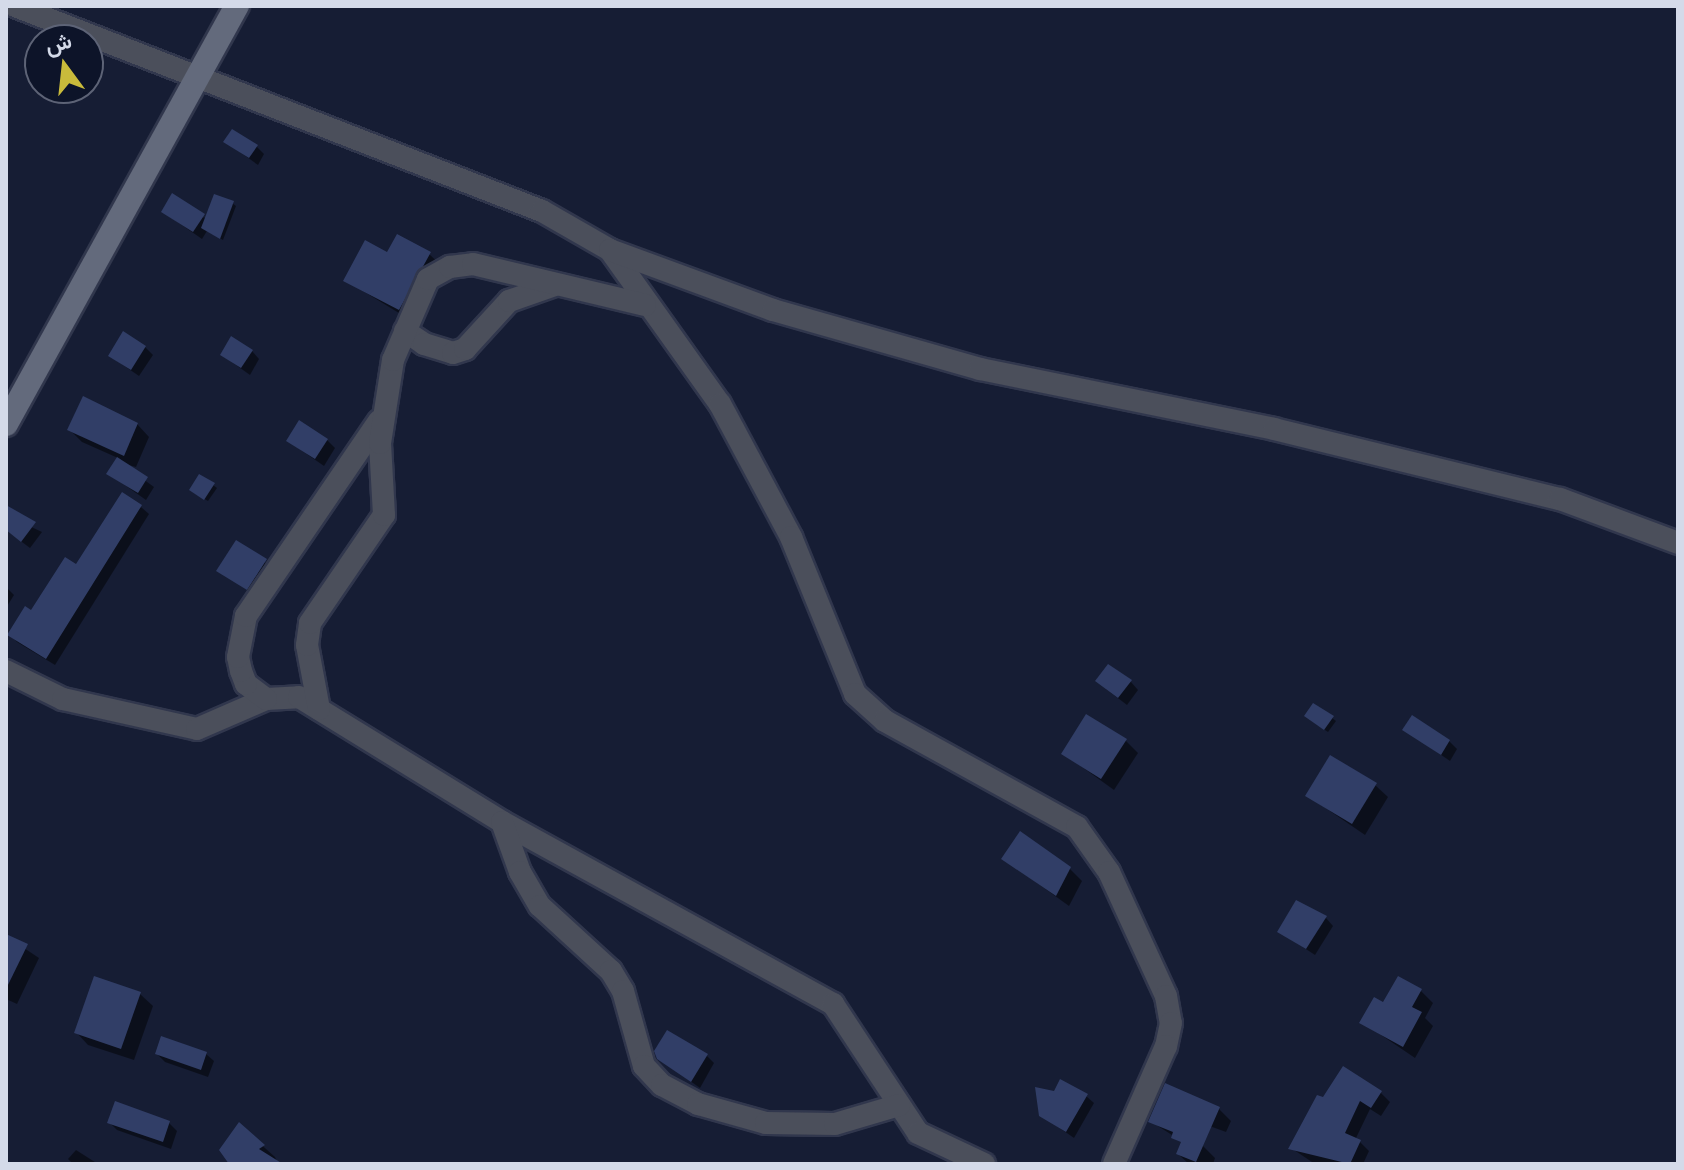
<!DOCTYPE html>
<meta charset="utf-8">
<style>
body{margin:0}
#map{position:relative;width:1684px;height:1170px;overflow:hidden;background:#161d34;font-family:"PT Sans Narrow",Vazirmatn,sans-serif}
div>[style]{position:absolute}
.shadow>*{inset:0;background:#0007}
.building>*{inset:0;background:#313e67}
.roads{filter:drop-shadow(2px 0 #31374d) drop-shadow(-2px 0 #31374d) drop-shadow(0 2px #31374d) drop-shadow(0 -2px #31374d)}
.street>*{height:22px;margin:-11px;padding:0 11px;transform-origin:11px;border-radius:11px;background:#4b4f5b}
.secondary>*{height:24px;margin:-12px;padding:0 12px;transform-origin:12px;border-radius:12px;background:#636a7c}
span{translate:-50% -50%;white-space:nowrap;text-align:center;line-height:1.15;-webkit-text-stroke:7px #0d1429;paint-order:stroke}
.frame{position:absolute;inset:0;border:8px solid #d4dae9;pointer-events:none}
.north{position:absolute;left:24px;top:24px;width:80px;height:80px;box-sizing:border-box;background:#0d1429;border:2px solid #5d6376;border-radius:50%;rotate:345deg;font-size:22px;font-weight:700;line-height:32px;text-align:center;color:#d4dae9}
.north::after{content:'';display:block;margin:auto;width:28px;height:36px;background:#c9bb3b;clip-path:polygon(50% 0,100% 100%,50% 72%,0 100%)}
</style>
<div id="map">
<div class="shadow">
<i style="clip-path:polygon(226px 142px,256px 146px,264px 154px,258px 165px)"></i>
<i style="clip-path:polygon(232px 203px,236px 206px,223px 240px,207px 231px,202px 239px,163px 212px,207px 218px)"></i>
<i style="clip-path:polygon(429px 254px,442px 266px,412px 321px,345px 280px,388px 255px)"></i>
<i style="clip-path:polygon(145px 347px,153px 355px,139px 376px,110px 356px)"></i>
<i style="clip-path:polygon(252px 351px,259px 359px,250px 375px,222px 355px)"></i>
<i style="clip-path:polygon(137px 424px,149px 437px,136px 467px,121px 463px,154px 487px,146px 500px,109px 474px,118px 458px,82px 442px,69px 429px)"></i>
<i style="clip-path:polygon(327px 440px,335px 448px,324px 466px,288px 441px)"></i>
<i style="clip-path:polygon(213px 485px,217px 488px,208px 501px,194px 493px)"></i>
<i style="clip-path:polygon(141px 507px,149px 514px,55px 665px,17px 642px,9px 634px)"></i>
<i style="clip-path:polygon(6px 515px,42px 532px,30px 548px,6px 530px)"></i>
<i style="clip-path:polygon(237px 542px,274px 569px,256px 596px,219px 570px)"></i>
<i style="clip-path:polygon(6px 587px,14px 595px,6px 608px)"></i>
<i style="clip-path:polygon(1131px 682px,1138px 690px,1127px 705px,1106px 689px)"></i>
<i style="clip-path:polygon(1332px 718px,1336px 721px,1328px 732px,1310px 720px)"></i>
<i style="clip-path:polygon(1405px 730px,1449px 741px,1457px 749px,1450px 761px)"></i>
<i style="clip-path:polygon(1125px 740px,1138px 753px,1114px 790px,1064px 754px)"></i>
<i style="clip-path:polygon(1375px 785px,1388px 797px,1365px 835px,1308px 796px)"></i>
<i style="clip-path:polygon(1004px 859px,1070px 869px,1082px 881px,1069px 906px)"></i>
<i style="clip-path:polygon(1326px 918px,1333px 926px,1315px 955px,1280px 932px)"></i>
<i style="clip-path:polygon(6px 936px,39px 958px,17px 1004px,6px 999px)"></i>
<i style="clip-path:polygon(96px 978px,140px 994px,153px 1006px,134px 1060px,88px 1045px,76px 1032px)"></i>
<i style="clip-path:polygon(1421px 991px,1433px 1003px,1425px 1018px,1433px 1026px,1415px 1058px,1362px 1022px,1383px 1005px)"></i>
<i style="clip-path:polygon(157px 1054px,206px 1054px,214px 1061px,208px 1077px,165px 1062px)"></i>
<i style="clip-path:polygon(706px 1055px,714px 1063px,700px 1088px,658px 1058px)"></i>
<i style="clip-path:polygon(1380px 1092px,1390px 1102px,1381px 1116px,1370px 1109px,1356px 1138px,1369px 1151px,1363px 1164px,1315px 1164px,1291px 1148px,1324px 1100px)"></i>
<i style="clip-path:polygon(1086px 1096px,1094px 1103px,1074px 1138px,1041px 1115px)"></i>
<i style="clip-path:polygon(1219px 1109px,1231px 1121px,1226px 1132px,1204px 1124px,1203px 1146px,1215px 1158px,1213px 1164px,1189px 1164px,1178px 1154px,1183px 1142px,1150px 1121px)"></i>
<i style="clip-path:polygon(109px 1122px,169px 1123px,177px 1131px,171px 1149px,117px 1130px)"></i>
<i style="clip-path:polygon(239px 1125px,275px 1157px,278px 1164px,234px 1164px)"></i>
<i style="clip-path:polygon(76px 1150px,98px 1164px,73px 1164px,68px 1159px)"></i>
</div>
<div class="building">
<i style="clip-path:polygon(232px 129px,258px 145px,249px 158px,223px 142px)"></i>
<i style="clip-path:polygon(172px 193px,205px 214px,193px 232px,161px 212px)"></i>
<i style="clip-path:polygon(214px 194px,234px 201px,220px 239px,201px 228px)"></i>
<i style="clip-path:polygon(397px 234px,431px 252px,399px 310px,343px 281px,365px 240px,387px 252px)"></i>
<i style="clip-path:polygon(123px 331px,146px 346px,131px 370px,108px 356px)"></i>
<i style="clip-path:polygon(231px 336px,253px 350px,241px 368px,220px 355px)"></i>
<i style="clip-path:polygon(83px 396px,138px 423px,124px 456px,67px 430px)"></i>
<i style="clip-path:polygon(299px 420px,328px 439px,315px 459px,286px 441px)"></i>
<i style="clip-path:polygon(117px 457px,148px 477px,138px 493px,106px 474px)"></i>
<i style="clip-path:polygon(199px 474px,215px 483px,204px 500px,189px 490px)"></i>
<i style="clip-path:polygon(122px 492px,142px 505px,46px 659px,7px 635px,25px 606px,31px 610px,65px 557px,76px 564px)"></i>
<i style="clip-path:polygon(6px 505px,36px 522px,21px 542px,6px 530px)"></i>
<i style="clip-path:polygon(236px 540px,267px 559px,247px 590px,216px 571px)"></i>
<i style="clip-path:polygon(1108px 664px,1132px 680px,1118px 698px,1095px 681px)"></i>
<i style="clip-path:polygon(1313px 703px,1334px 716px,1324px 730px,1304px 716px)"></i>
<i style="clip-path:polygon(1086px 714px,1127px 739px,1101px 779px,1061px 754px)"></i>
<i style="clip-path:polygon(1412px 715px,1450px 740px,1441px 755px,1402px 730px)"></i>
<i style="clip-path:polygon(1330px 755px,1377px 783px,1352px 824px,1305px 796px)"></i>
<i style="clip-path:polygon(1020px 831px,1071px 867px,1056px 896px,1001px 859px)"></i>
<i style="clip-path:polygon(1296px 900px,1327px 916px,1306px 949px,1277px 932px)"></i>
<i style="clip-path:polygon(6px 934px,28px 944px,6px 989px)"></i>
<i style="clip-path:polygon(94px 976px,141px 992px,121px 1049px,74px 1033px)"></i>
<i style="clip-path:polygon(1398px 976px,1422px 989px,1412px 1007px,1422px 1012px,1403px 1047px,1359px 1023px,1374px 997px,1383px 1002px)"></i>
<i style="clip-path:polygon(667px 1030px,708px 1054px,691px 1082px,657px 1059px,654px 1051px)"></i>
<i style="clip-path:polygon(161px 1036px,207px 1052px,201px 1070px,155px 1054px)"></i>
<i style="clip-path:polygon(1343px 1066px,1382px 1091px,1371px 1108px,1360px 1101px,1345px 1133px,1361px 1140px,1350px 1164px,1288px 1149px,1317px 1095px,1323px 1097px)"></i>
<i style="clip-path:polygon(1060px 1079px,1088px 1094px,1066px 1132px,1039px 1116px,1035px 1087px,1054px 1091px)"></i>
<i style="clip-path:polygon(1165px 1083px,1220px 1107px,1196px 1162px,1176px 1154px,1181px 1142px,1171px 1138px,1173px 1132px,1148px 1122px)"></i>
<i style="clip-path:polygon(115px 1101px,170px 1121px,163px 1142px,107px 1123px)"></i>
<i style="clip-path:polygon(239px 1122px,265px 1145px,259px 1149px,283px 1164px,229px 1164px,219px 1150px)"></i>
</div>
<div class="roads">
<div class="street">
<i style="left:15px;top:6px;width:565px;rotate:21.26deg"></i>
<i style="left:542px;top:211px;width:78px;rotate:29.8deg"></i>
<i style="left:610px;top:250px;width:189px;rotate:54.5deg"></i>
<i style="left:720px;top:404px;width:151px;rotate:61.9deg"></i>
<i style="left:791px;top:537px;width:170px;rotate:67.8deg"></i>
<i style="left:855px;top:694px;width:40px;rotate:42deg"></i>
<i style="left:885px;top:721px;width:219px;rotate:28.9deg"></i>
<i style="left:1077px;top:827px;width:55px;rotate:54.6deg"></i>
<i style="left:1109px;top:872px;width:136px;rotate:65.3deg"></i>
<i style="left:1166px;top:996px;width:27px;rotate:80deg"></i>
<i style="left:1171px;top:1023px;width:24px;rotate:102deg"></i>
<i style="left:1166px;top:1046px;width:129px;rotate:113.8deg"></i>
<i style="left:610px;top:250px;width:174px;rotate:20.2deg"></i>
<i style="left:773px;top:310px;width:215px;rotate:15.9deg"></i>
<i style="left:980px;top:369px;width:300px;rotate:11.5deg"></i>
<i style="left:1274px;top:429px;width:294px;rotate:13.8deg"></i>
<i style="left:1560px;top:499px;width:126px;rotate:20.4deg"></i>
<i style="left:405px;top:331px;width:23px;rotate:34deg"></i>
<i style="left:424px;top:344px;width:30px;rotate:17deg"></i>
<i style="left:453px;top:353px;width:13px;rotate:-18deg"></i>
<i style="left:465px;top:349px;width:65px;rotate:-47.5deg"></i>
<i style="left:509px;top:301px;width:49px;rotate:-19.2deg"></i>
<i style="left:6px;top:671px;width:64px;rotate:26.2deg"></i>
<i style="left:63px;top:699px;width:137px;rotate:12.6deg"></i>
<i style="left:197px;top:729px;width:75px;rotate:-23.5deg"></i>
<i style="left:266px;top:699px;width:33px;rotate:-3deg"></i>
<i style="left:299px;top:697px;width:238px;rotate:31.6deg"></i>
<i style="left:502px;top:822px;width:378px;rotate:28.8deg"></i>
<i style="left:833px;top:1004px;width:154px;rotate:56.6deg"></i>
<i style="left:918px;top:1133px;width:73px;rotate:25.2deg"></i>
<i style="left:266px;top:699px;width:25px;rotate:-143deg"></i>
<i style="left:246px;top:684px;width:14px;rotate:-111deg"></i>
<i style="left:241px;top:671px;width:14px;rotate:-102deg"></i>
<i style="left:238px;top:657px;width:42px;rotate:-79deg"></i>
<i style="left:246px;top:616px;width:236px;rotate:-55.7deg"></i>
<i style="left:319px;top:709px;width:65px;rotate:-100.6deg"></i>
<i style="left:307px;top:645px;width:22px;rotate:-82deg"></i>
<i style="left:310px;top:623px;width:131px;rotate:-55.6deg"></i>
<i style="left:384px;top:515px;width:72px;rotate:-93.2deg"></i>
<i style="left:380px;top:443px;width:84px;rotate:-81.1deg"></i>
<i style="left:393px;top:360px;width:88px;rotate:-66.6deg"></i>
<i style="left:428px;top:279px;width:25px;rotate:-29deg"></i>
<i style="left:450px;top:267px;width:23px;rotate:-7deg"></i>
<i style="left:473px;top:264px;width:177px;rotate:13.4deg"></i>
<i style="left:502px;top:822px;width:53px;rotate:70.2deg"></i>
<i style="left:520px;top:872px;width:39px;rotate:60deg"></i>
<i style="left:540px;top:906px;width:96px;rotate:42.5deg"></i>
<i style="left:611px;top:971px;width:23px;rotate:59deg"></i>
<i style="left:623px;top:991px;width:78px;rotate:74.4deg"></i>
<i style="left:644px;top:1066px;width:26px;rotate:47deg"></i>
<i style="left:662px;top:1085px;width:41px;rotate:27.8deg"></i>
<i style="left:698px;top:1104px;width:71px;rotate:15.6deg"></i>
<i style="left:766px;top:1123px;width:69px;rotate:0.8deg"></i>
<i style="left:835px;top:1124px;width:67px;rotate:-16.5deg"></i>
</div>
<div class="secondary">
<i style="left:6px;top:424px;width:478px;rotate:-61.1deg"></i>
</div>
</div>
<div class="frame"></div>
<div class="north">ش</div>
</div>
